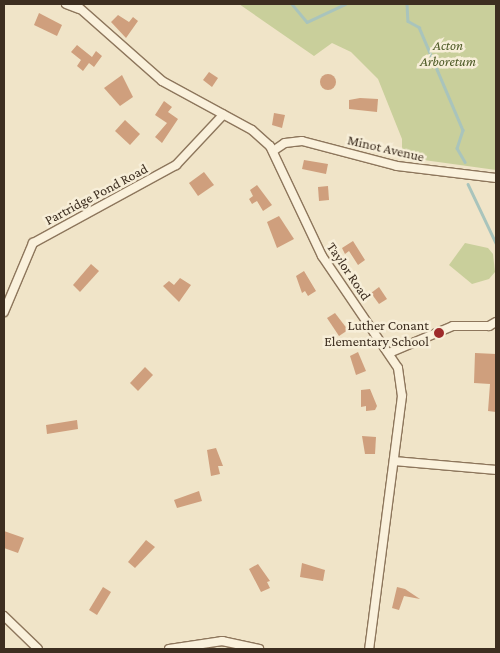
<!DOCTYPE html>
<style>
body{margin:0}
#map{position:relative;width:500px;height:653px;overflow:hidden;background:#f0e4c8;font-family:"Crimson Pro",serif}
div>[style]{position:absolute}
.green>*{inset:0;background:#c9cf9b}
.stream>*{height:2.5px;margin:-1.25px;padding:0 1.25px;transform-origin:1.25px;border-radius:1.25px;background:#a9c4bc}
.building>*{inset:0;background:#cf9f7d}
.round{border-radius:50%}
.roads{filter:drop-shadow(1px 0 #8d765c) drop-shadow(-1px 0 #8d765c) drop-shadow(0 1px #8d765c) drop-shadow(0 -1px #8d765c)}
.minor>*{height:8px;margin:-4px;padding:0 4px;transform-origin:4px;border-radius:4px;background:#faf1dc}
.dots>*{width:14px;height:14px;translate:-50% -50%;box-sizing:border-box;border:2px solid #f7eed8;border-radius:50%}
span{translate:-50% -50%;white-space:nowrap;text-align:center;line-height:1.15;-webkit-text-stroke:5px #f7eed8;paint-order:stroke}
.park-label{font-size:14px;color:#4d5a26;font-style:italic}
.street-label{font-size:14px;color:#3d2e20}
.poi-label{font-size:14px;color:#3d2e20}
.right{translate:-100% -50%;text-align:right}
.frame{position:absolute;inset:0;border:5px solid #3d2e20;pointer-events:none}
</style>
<div id="map">
<div class="green">
<i style="clip-path:polygon(239px 4px,496px 4px,496px 170px,402px 157px,402px 139px,378px 79px,351px 52px,332px 43px,314px 56px)"></i>
<i style="clip-path:polygon(465px 243px,488px 248px,493px 254px,495px 272px,489px 279px,472px 284px,449px 265px)"></i>
</div>
<div class="stream">
<i style="left:292px;top:4px;width:23px;rotate:50deg"></i>
<i style="left:307px;top:22px;width:42px;rotate:-25.3deg"></i>
<i style="left:407px;top:4px;width:17px;rotate:87deg"></i>
<i style="left:408px;top:21px;width:13px;rotate:29deg"></i>
<i style="left:419px;top:27px;width:112px;rotate:66.9deg"></i>
<i style="left:463px;top:130px;width:19px;rotate:108deg"></i>
<i style="left:457px;top:148px;width:16px;rotate:60deg"></i>
<i style="left:468px;top:184px;width:65px;rotate:64.6deg"></i>
</div>
<div class="building">
<i style="clip-path:polygon(39px 13px,62px 25px,57px 36px,34px 25px)"></i>
<i style="clip-path:polygon(118px 15px,129px 22px,133px 17px,138px 21px,126px 38px,111px 22px)"></i>
<i style="clip-path:polygon(77px 45px,92px 57px,96px 51px,102px 56px,94px 67px,89px 63px,83px 71px,77px 66px,81px 60px,71px 52px)"></i>
<i style="clip-path:polygon(209px 72px,218px 78px,212px 87px,203px 80px)"></i>
<i class="round" style="left:320px;top:74px;width:16px;height:16px"></i>
<i style="clip-path:polygon(122px 75px,133px 97px,120px 106px,104px 88px)"></i>
<i style="clip-path:polygon(360px 98px,378px 99px,377px 112px,349px 109px,349px 100px)"></i>
<i style="clip-path:polygon(164px 101px,172px 107px,168px 112px,178px 119px,162px 143px,155px 137px,167px 123px,155px 115px)"></i>
<i style="clip-path:polygon(274px 113px,285px 115px,282px 128px,272px 125px)"></i>
<i style="clip-path:polygon(125px 120px,140px 134px,130px 145px,115px 131px)"></i>
<i style="clip-path:polygon(304px 160px,328px 164px,326px 174px,302px 169px)"></i>
<i style="clip-path:polygon(204px 172px,214px 185px,198px 196px,189px 183px)"></i>
<i style="clip-path:polygon(257px 185px,272px 205px,263px 211px,257px 201px,252px 204px,249px 199px,253px 196px,250px 190px)"></i>
<i style="clip-path:polygon(328px 186px,329px 200px,319px 201px,318px 187px)"></i>
<i style="clip-path:polygon(279px 216px,294px 239px,277px 248px,267px 222px)"></i>
<i style="clip-path:polygon(353px 241px,365px 260px,358px 265px,349px 251px,345px 254px,342px 248px)"></i>
<i style="clip-path:polygon(91px 264px,99px 271px,80px 292px,73px 285px)"></i>
<i style="clip-path:polygon(304px 271px,316px 291px,308px 296px,305px 291px,302px 293px,296px 276px)"></i>
<i style="clip-path:polygon(180px 278px,191px 285px,179px 302px,163px 286px,169px 281px,174px 285px)"></i>
<i style="clip-path:polygon(379px 287px,387px 299px,379px 304px,371px 293px)"></i>
<i style="clip-path:polygon(335px 313px,348px 330px,339px 336px,327px 318px)"></i>
<i style="clip-path:polygon(358px 352px,366px 371px,356px 375px,350px 356px)"></i>
<i style="clip-path:polygon(475px 353px,496px 354px,496px 412px,488px 411px,490px 384px,474px 383px)"></i>
<i style="clip-path:polygon(145px 367px,153px 375px,138px 391px,130px 383px)"></i>
<i style="clip-path:polygon(370px 389px,377px 406px,375px 410px,366px 411px,366px 406px,361px 407px,361px 390px)"></i>
<i style="clip-path:polygon(77px 420px,78px 429px,47px 434px,46px 425px)"></i>
<i style="clip-path:polygon(362px 436px,376px 437px,375px 454px,365px 454px)"></i>
<i style="clip-path:polygon(216px 448px,223px 466px,218px 466px,220px 474px,211px 476px,207px 450px)"></i>
<i style="clip-path:polygon(199px 491px,202px 501px,177px 508px,174px 500px)"></i>
<i style="clip-path:polygon(4px 531px,24px 538px,18px 553px,4px 548px)"></i>
<i style="clip-path:polygon(146px 540px,155px 547px,135px 568px,128px 562px)"></i>
<i style="clip-path:polygon(302px 563px,325px 570px,323px 581px,300px 577px)"></i>
<i style="clip-path:polygon(258px 564px,270px 581px,267px 582px,270px 588px,261px 592px,249px 569px)"></i>
<i style="clip-path:polygon(103px 587px,111px 592px,97px 615px,89px 610px)"></i>
<i style="clip-path:polygon(397px 587px,405px 589px,420px 599px,404px 596px,399px 610px,392px 608px)"></i>
</div>
<div class="roads">
<div class="minor">
<i style="left:66px;top:4px;width:14px;rotate:21deg"></i>
<i style="left:75px;top:4px;width:116px;rotate:41.5deg"></i>
<i style="left:162px;top:81px;width:102px;rotate:28.6deg"></i>
<i style="left:252px;top:130px;width:24px;rotate:42deg"></i>
<i style="left:270px;top:146px;width:122px;rotate:64.7deg"></i>
<i style="left:322px;top:256px;width:135px;rotate:55.8deg"></i>
<i style="left:398px;top:368px;width:28px;rotate:82deg"></i>
<i style="left:402px;top:396px;width:255px;rotate:97.4deg"></i>
<i style="left:273px;top:151px;width:14px;rotate:-34deg"></i>
<i style="left:285px;top:143px;width:17px;rotate:-7deg"></i>
<i style="left:302px;top:141px;width:98px;rotate:14.7deg"></i>
<i style="left:397px;top:166px;width:100px;rotate:6.9deg"></i>
<i style="left:4px;top:312px;width:75px;rotate:-67.2deg"></i>
<i style="left:33px;top:243px;width:163px;rotate:-28.6deg"></i>
<i style="left:176px;top:165px;width:69px;rotate:-46.8deg"></i>
<i style="left:389px;top:353px;width:69px;rotate:-22.9deg"></i>
<i style="left:453px;top:326px;width:36px"></i>
<i style="left:489px;top:326px;width:8px;rotate:-30deg"></i>
<i style="left:395px;top:461px;width:101px;rotate:5.1deg"></i>
<i style="left:4px;top:616px;width:47px;rotate:44.1deg"></i>
<i style="left:169px;top:649px;width:54px;rotate:-8.6deg"></i>
<i style="left:222px;top:641px;width:38px;rotate:12deg"></i>
</div>
</div>
<div class="dots">
<i style="left:439px;top:333px;background:#9e2a2b"></i>
</div>
<div class="park-label">
<span style="left:448px;top:53px">Acton<br>Arboretum</span>
</div>
<div class="street-label">
<span style="left:386px;top:148px;rotate:13deg">Minot Avenue</span>
<span style="left:96px;top:194px;rotate:-28deg">Partridge Pond Road</span>
<span style="left:349px;top:271px;rotate:56deg">Taylor Road</span>
</div>
<div class="poi-label">
<span class="right" style="left:429px;top:333px">Luther Conant<br>Elementary School</span>
</div>
<div class="frame"></div>
</div>
